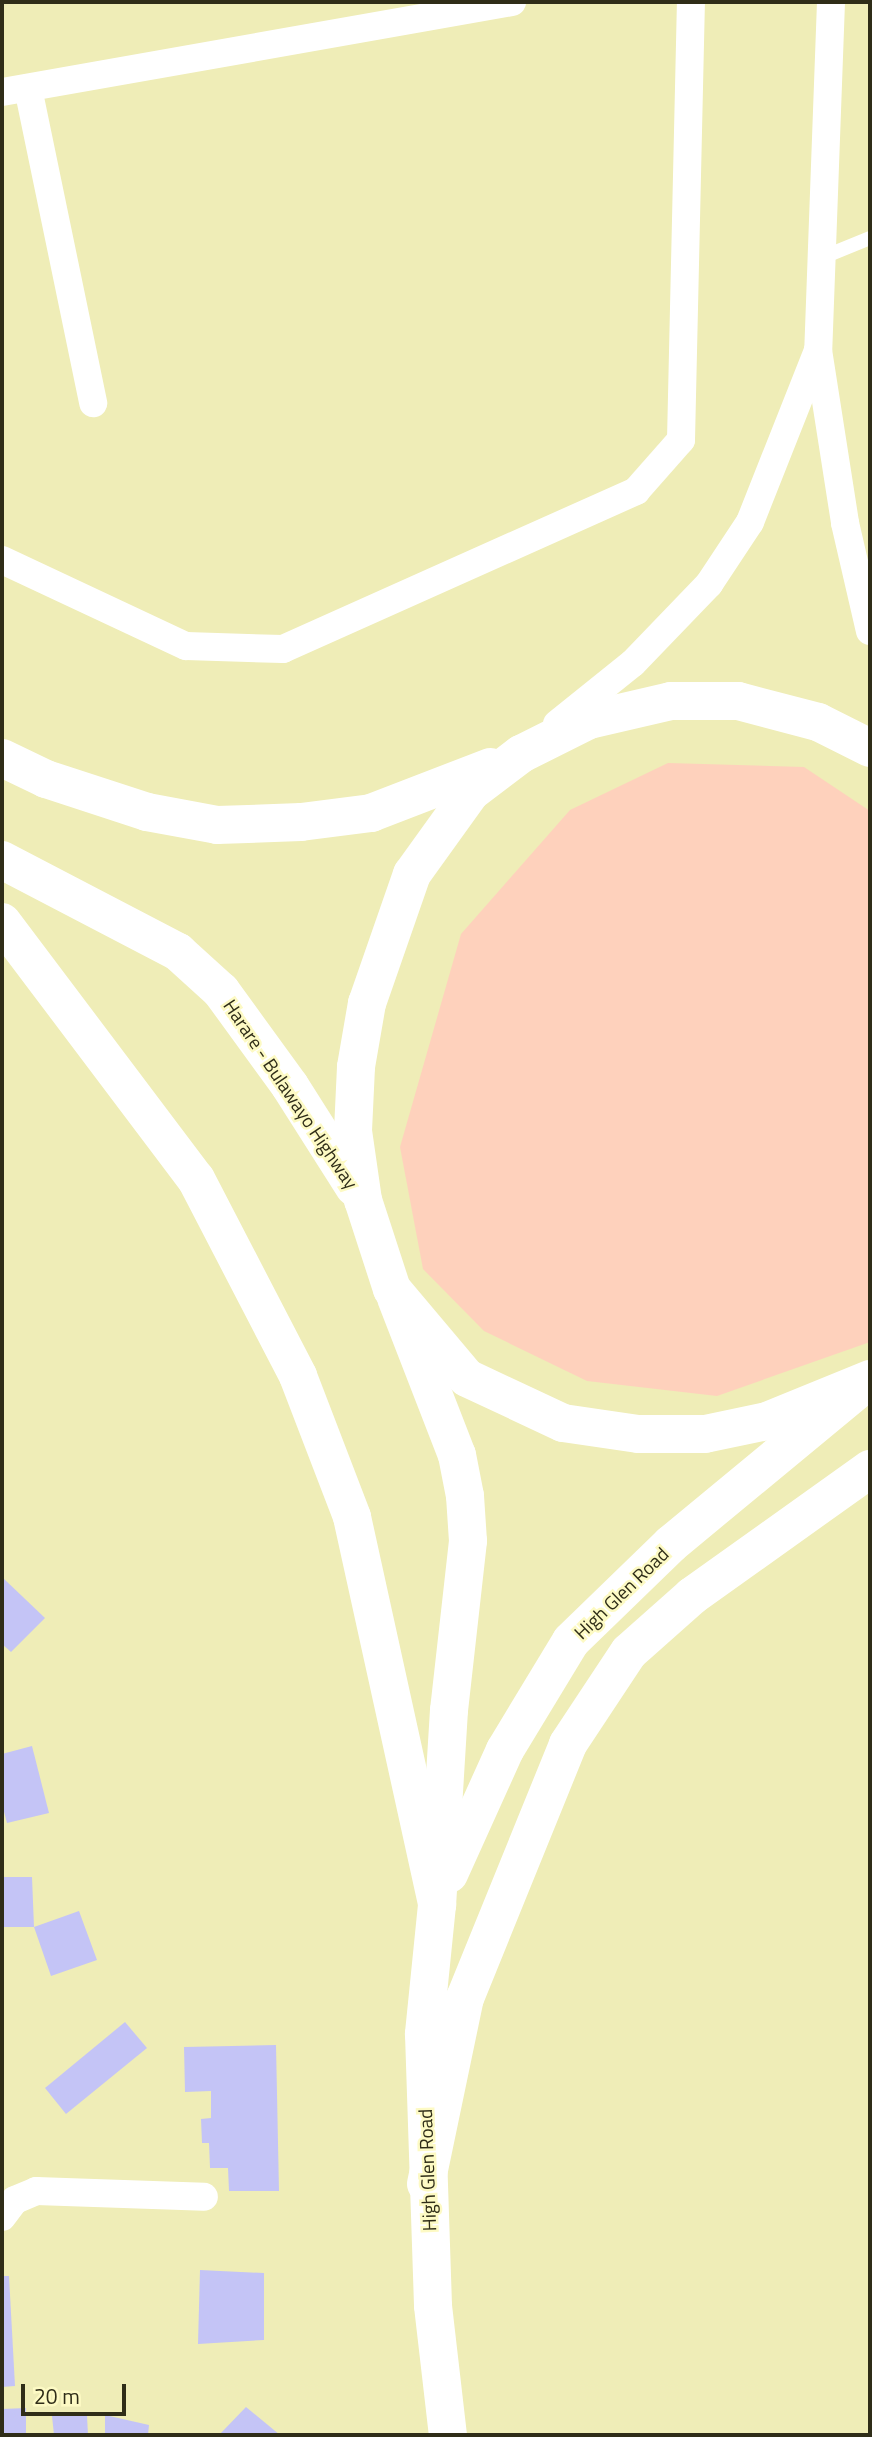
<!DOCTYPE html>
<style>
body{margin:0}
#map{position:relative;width:872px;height:2437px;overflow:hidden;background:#efedb7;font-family:"Titillium Web",sans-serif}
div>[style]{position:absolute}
.green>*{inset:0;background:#fed1bc}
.building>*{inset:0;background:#c4c4f6}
.lane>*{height:14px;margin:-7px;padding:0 7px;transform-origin:7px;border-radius:7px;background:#fff}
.street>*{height:28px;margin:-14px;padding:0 14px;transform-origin:14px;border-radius:14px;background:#fff}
.primary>*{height:38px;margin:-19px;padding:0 19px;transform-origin:19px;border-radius:19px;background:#fff}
.highway>*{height:38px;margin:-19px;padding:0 19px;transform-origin:19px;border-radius:19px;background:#fff}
span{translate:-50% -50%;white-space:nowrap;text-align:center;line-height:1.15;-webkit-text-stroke:5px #fdfac4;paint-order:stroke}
.street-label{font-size:19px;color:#2f2d18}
.frame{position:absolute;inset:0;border:4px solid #2f2d18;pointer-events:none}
.scale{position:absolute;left:21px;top:2384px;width:105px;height:32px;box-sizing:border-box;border:4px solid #2f2d18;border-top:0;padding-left:9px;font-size:21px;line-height:24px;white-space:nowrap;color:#2f2d18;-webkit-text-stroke:5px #fdfac4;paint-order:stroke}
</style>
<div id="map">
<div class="green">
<i style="clip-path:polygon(668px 763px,804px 767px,870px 811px,870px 1342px,717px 1396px,587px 1381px,484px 1331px,423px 1269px,400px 1147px,461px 934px,570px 810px)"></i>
</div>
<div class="building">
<i style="clip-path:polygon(2px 1577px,45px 1618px,11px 1652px,2px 1644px)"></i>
<i style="clip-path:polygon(32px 1746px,49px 1813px,7px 1823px,2px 1804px,2px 1754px)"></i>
<i style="clip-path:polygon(2px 1877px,32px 1877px,34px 1927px,79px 1911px,97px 1960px,51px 1976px,34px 1927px,2px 1927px)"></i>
<i style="clip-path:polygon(125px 2022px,147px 2048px,66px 2114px,45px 2088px)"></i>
<i style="clip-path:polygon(276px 2045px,279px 2191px,229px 2191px,228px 2168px,210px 2168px,209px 2143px,202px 2143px,201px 2119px,211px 2118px,211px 2091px,185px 2092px,184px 2047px)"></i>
<i style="clip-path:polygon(200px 2270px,264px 2273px,264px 2340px,198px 2344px)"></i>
<i style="clip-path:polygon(2px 2276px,9px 2276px,15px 2386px,2px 2387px)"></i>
<i style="clip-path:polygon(246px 2407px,280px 2435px,219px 2435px)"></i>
<i style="clip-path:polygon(26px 2408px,26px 2435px,2px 2435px,2px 2409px)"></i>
<i style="clip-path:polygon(105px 2415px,149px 2425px,148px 2435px,105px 2435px)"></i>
<i style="clip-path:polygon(52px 2416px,87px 2416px,88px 2435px,54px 2435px)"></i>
</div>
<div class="lane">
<i style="left:821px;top:258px;width:53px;rotate:-22.2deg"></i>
</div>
<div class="street">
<i style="left:831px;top:2px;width:348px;rotate:92.1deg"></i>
<i style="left:818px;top:350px;width:175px;rotate:81.1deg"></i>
<i style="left:845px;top:523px;width:111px;rotate:77deg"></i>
<i style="left:28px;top:88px;width:322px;rotate:78.3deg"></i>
<i style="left:2px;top:92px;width:518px;rotate:-10.01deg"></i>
<i style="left:2px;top:560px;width:203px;rotate:25.1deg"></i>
<i style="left:186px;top:646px;width:97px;rotate:1.8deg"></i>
<i style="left:283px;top:649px;width:387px;rotate:-24.1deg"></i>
<i style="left:636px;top:491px;width:68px;rotate:-48.6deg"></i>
<i style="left:681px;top:440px;width:438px;rotate:-88.7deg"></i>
<i style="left:557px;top:724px;width:97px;rotate:-38.8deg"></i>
<i style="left:633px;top:663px;width:110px;rotate:-46.1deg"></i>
<i style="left:709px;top:584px;width:74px;rotate:-56.5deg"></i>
<i style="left:750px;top:522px;width:182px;rotate:-68.4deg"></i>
<i style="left:2px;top:2217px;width:21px;rotate:-53deg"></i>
<i style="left:15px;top:2200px;width:23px;rotate:-23deg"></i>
<i style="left:36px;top:2191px;width:168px;rotate:2deg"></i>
</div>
<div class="primary">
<i style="left:396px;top:1298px;width:168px;rotate:68.8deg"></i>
<i style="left:457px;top:1455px;width:42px;rotate:79deg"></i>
<i style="left:465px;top:1496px;width:45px;rotate:86.2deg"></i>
<i style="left:468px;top:1541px;width:170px;rotate:96.4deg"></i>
<i style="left:449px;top:1710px;width:195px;rotate:93.5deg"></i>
<i style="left:437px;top:1905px;width:130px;rotate:95.8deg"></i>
<i style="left:424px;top:2034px;width:272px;rotate:88.1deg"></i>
<i style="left:433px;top:2306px;width:130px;rotate:83.4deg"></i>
<i style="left:449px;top:1874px;width:136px;rotate:-65.7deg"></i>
<i style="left:505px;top:1750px;width:127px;rotate:-58.8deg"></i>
<i style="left:571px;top:1641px;width:139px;rotate:-44.1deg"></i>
<i style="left:671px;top:1544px;width:248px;rotate:-39.6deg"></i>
</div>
<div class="highway">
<i style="left:870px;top:748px;width:58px;rotate:-153.4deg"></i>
<i style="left:818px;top:722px;width:83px;rotate:-165.3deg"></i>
<i style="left:738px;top:701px;width:67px;rotate:180deg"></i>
<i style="left:671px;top:701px;width:84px;rotate:167deg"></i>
<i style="left:589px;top:720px;width:76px;rotate:153.4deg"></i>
<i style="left:521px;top:754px;width:63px;rotate:142.8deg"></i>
<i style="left:471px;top:792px;width:101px;rotate:125.7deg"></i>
<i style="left:412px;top:874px;width:137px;rotate:109.2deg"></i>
<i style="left:367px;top:1003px;width:65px;rotate:99.8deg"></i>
<i style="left:356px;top:1067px;width:64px;rotate:92.7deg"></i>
<i style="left:353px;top:1131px;width:70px;rotate:81.8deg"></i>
<i style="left:363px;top:1200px;width:94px;rotate:72deg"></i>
<i style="left:392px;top:1289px;width:116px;rotate:49.9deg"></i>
<i style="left:467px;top:1378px;width:106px;rotate:25.1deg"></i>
<i style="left:563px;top:1423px;width:76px;rotate:8.3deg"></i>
<i style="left:638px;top:1434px;width:67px"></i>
<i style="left:705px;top:1434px;width:63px;rotate:-11.8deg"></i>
<i style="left:767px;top:1421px;width:111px;rotate:-22.2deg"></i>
<i style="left:2px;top:758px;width:49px;rotate:25.5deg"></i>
<i style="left:46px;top:779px;width:106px;rotate:18.1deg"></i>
<i style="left:147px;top:812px;width:71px;rotate:10.5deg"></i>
<i style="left:217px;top:825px;width:84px;rotate:-2deg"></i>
<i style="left:301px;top:822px;width:71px;rotate:-7.3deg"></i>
<i style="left:371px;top:813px;width:128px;rotate:-21.1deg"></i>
<i style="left:2px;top:860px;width:199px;rotate:27.6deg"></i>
<i style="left:178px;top:952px;width:58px;rotate:42.2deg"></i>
<i style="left:221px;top:991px;width:117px;rotate:54deg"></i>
<i style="left:290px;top:1086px;width:120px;rotate:57.6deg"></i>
<i style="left:2px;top:922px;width:322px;rotate:53deg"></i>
<i style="left:196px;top:1179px;width:222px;rotate:62.6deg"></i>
<i style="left:298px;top:1376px;width:151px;rotate:69deg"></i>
<i style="left:352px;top:1517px;width:397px;rotate:77.6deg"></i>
<i style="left:426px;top:2184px;width:190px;rotate:-78.2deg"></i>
<i style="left:465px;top:1998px;width:274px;rotate:-67.9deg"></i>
<i style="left:568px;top:1744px;width:110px;rotate:-56.5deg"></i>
<i style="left:629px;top:1652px;width:84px;rotate:-41.6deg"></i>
<i style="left:692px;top:1596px;width:219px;rotate:-35.5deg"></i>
</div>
<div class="street-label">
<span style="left:291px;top:1094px;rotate:56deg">Harare - Bulawayo Highway</span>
<span style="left:621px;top:1593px;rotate:-44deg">High Glen Road</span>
<span style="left:427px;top:2170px;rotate:-92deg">High Glen Road</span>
</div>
<div class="frame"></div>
<div class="scale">20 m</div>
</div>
